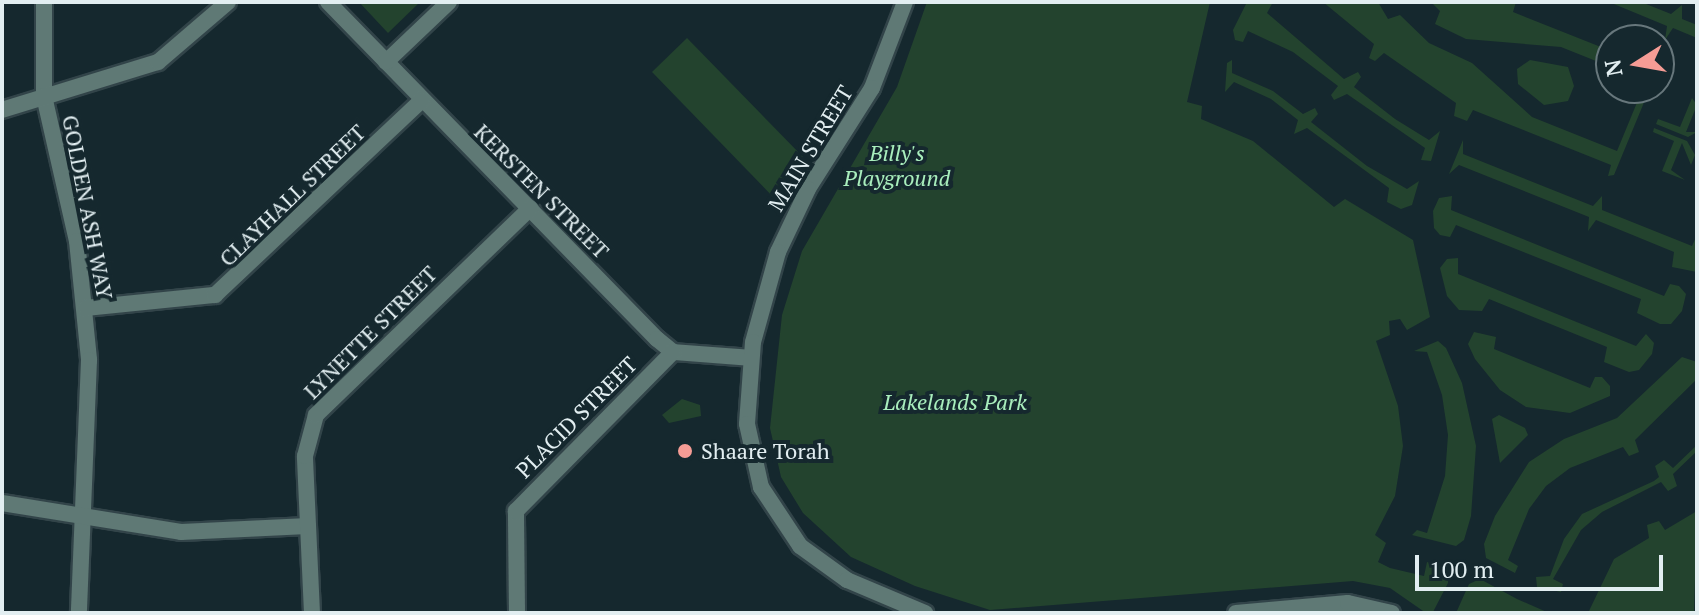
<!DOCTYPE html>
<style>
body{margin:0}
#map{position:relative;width:1699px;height:615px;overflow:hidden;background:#15282e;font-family:"PT Serif",serif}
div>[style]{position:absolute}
.green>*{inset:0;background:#23432e}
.roads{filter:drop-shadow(2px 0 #324449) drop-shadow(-2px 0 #324449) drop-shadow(0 2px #324449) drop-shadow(0 -2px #324449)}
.minor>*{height:16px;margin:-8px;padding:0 8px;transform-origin:8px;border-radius:8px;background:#5f7975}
.tertiary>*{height:16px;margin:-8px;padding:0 8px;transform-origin:8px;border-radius:8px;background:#5f7975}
.dots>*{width:22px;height:22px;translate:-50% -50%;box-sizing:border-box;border:4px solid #15282e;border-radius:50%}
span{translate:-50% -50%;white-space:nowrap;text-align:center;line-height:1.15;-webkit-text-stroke:8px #15282e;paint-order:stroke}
.street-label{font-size:22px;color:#e2eef1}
.park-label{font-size:22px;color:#a9eebd;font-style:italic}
.poi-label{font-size:22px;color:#e2eef1}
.left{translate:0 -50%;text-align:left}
.frame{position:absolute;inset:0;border:4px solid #e2eef1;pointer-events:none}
.north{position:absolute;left:1595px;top:24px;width:80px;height:80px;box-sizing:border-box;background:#15282e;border:2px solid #67777c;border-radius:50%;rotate:259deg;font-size:22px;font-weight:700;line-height:32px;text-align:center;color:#e2eef1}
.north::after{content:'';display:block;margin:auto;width:28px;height:36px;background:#f59c95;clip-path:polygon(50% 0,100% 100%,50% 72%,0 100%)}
.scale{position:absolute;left:1415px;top:555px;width:248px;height:36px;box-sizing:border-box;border:4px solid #e2eef1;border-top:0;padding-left:10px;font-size:24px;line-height:28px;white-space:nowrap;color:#e2eef1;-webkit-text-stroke:6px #15282e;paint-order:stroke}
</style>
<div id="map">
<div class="green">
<i style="clip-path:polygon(359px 2px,420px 2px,388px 33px)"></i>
<i style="clip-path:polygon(927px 2px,1210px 2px,1187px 102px,1202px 106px,1201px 119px,1253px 141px,1334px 207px,1345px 199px,1413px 240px,1430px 317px,1407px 330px,1400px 319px,1389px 321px,1390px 335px,1376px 341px,1398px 406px,1403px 446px,1395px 496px,1375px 535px,1386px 543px,1378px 562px,1390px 568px,1424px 576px,1427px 562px,1448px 568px,1448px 583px,1433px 612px,1426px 613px,1390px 588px,1353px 581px,990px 610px,915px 586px,851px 557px,803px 513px,781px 477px,770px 428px,782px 315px,802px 251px,897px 87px)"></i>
<i style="clip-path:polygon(1247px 2px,1273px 2px,1267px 13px,1344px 79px,1358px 72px,1361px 77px,1354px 87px,1395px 119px,1429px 140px,1440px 131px,1431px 161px,1421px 160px,1425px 148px,1347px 94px,1334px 100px,1331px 95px,1338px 86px,1293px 52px,1248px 31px,1243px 42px,1235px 40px,1233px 30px)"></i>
<i style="clip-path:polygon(1323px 2px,1378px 2px,1388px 19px,1400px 15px,1429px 43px,1472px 63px,1532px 117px,1617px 151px,1643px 88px,1650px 88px,1614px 175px,1608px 176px,1611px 165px,1473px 110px,1467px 121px,1454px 116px,1456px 103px,1384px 53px,1375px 61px,1369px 58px,1374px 44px)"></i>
<i style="clip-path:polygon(1431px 2px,1516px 2px,1513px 12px,1611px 51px,1611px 67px,1561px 47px,1466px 39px,1435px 24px,1440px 11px)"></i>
<i style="clip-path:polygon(1609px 2px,1641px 2px,1671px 14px,1682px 5px,1682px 19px,1697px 25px,1697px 38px,1673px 28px,1665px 40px,1667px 26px)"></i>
<i style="clip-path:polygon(687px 38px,803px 157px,777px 201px,652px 72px)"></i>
<i style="clip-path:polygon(1232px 60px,1232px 73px,1273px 91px,1303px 114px,1315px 108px,1318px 114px,1311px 122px,1367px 166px,1407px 189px,1419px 181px,1412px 205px,1401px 209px,1387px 202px,1389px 188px,1307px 128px,1294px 134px,1298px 120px,1271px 99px,1234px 82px,1225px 92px,1227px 63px)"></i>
<i style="clip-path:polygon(1530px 60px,1568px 67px,1574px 86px,1568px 101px,1544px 105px,1518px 84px,1517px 69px)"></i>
<i style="clip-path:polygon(1692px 98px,1697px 105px,1686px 132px,1697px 132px,1688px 137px,1656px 124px,1658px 119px,1680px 127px)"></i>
<i style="clip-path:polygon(1654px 128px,1687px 141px,1695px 155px,1691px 165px,1682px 143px,1671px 170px,1685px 180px,1662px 171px,1674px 141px,1653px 132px)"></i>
<i style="clip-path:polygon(1463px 140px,1463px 154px,1593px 206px,1602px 196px,1602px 210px,1692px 246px,1697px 235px,1697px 272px,1672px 267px,1674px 252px,1596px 220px,1588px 231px,1589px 217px,1459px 165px,1449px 174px)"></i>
<i style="clip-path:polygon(1452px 196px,1451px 210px,1664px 296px,1670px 284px,1679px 286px,1686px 294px,1682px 311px,1671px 324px,1660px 324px,1637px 313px,1641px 299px,1456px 225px,1450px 237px,1440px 235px,1434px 228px,1433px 211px,1439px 198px)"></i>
<i style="clip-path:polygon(1458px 258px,1458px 274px,1636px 346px,1646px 334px,1654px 343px,1652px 354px,1639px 370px,1629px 372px,1604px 362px,1607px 347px,1489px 299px,1482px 311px,1459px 310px,1447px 296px,1440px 268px,1447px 259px)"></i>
<i style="clip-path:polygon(1474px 332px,1496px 337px,1494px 349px,1590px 388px,1595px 377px,1602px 377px,1610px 386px,1610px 396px,1570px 413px,1526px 407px,1500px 390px,1475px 359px,1468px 344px)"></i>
<i style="clip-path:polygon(1438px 341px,1446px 348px,1462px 383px,1476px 446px,1471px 516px,1464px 540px,1456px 546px,1412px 535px,1417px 530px,1427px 533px,1445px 476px,1448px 435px,1442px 395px,1427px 352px,1414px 351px)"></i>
<i style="clip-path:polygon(1682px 357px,1697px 362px,1697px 379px,1635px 440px,1639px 452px,1629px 456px,1623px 447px,1570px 468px,1546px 486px,1529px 509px,1508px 560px,1518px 566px,1515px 573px,1486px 558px,1484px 544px,1495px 516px,1529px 462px,1564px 439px,1617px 418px)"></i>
<i style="clip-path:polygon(682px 399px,700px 405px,701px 416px,669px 423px,662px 415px)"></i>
<i style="clip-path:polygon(1499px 415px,1525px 428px,1528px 435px,1500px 463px,1492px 419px)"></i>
<i style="clip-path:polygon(1697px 445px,1697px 451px,1673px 474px,1677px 486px,1668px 491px,1661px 482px,1602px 512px,1581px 530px,1553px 579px,1563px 584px,1561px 592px,1537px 587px,1536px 577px,1550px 576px,1564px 539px,1582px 514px,1654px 481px,1659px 477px,1655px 466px,1664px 460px,1673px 468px)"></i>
<i style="clip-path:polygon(1697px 511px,1694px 613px,1588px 613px,1614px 559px,1649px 538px,1647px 525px,1659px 521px,1665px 530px)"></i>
<i style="clip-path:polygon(1480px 579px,1517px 599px,1549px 613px,1456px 613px,1469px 584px)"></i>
</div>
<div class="roads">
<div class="minor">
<i style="left:44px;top:2px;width:94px;rotate:90deg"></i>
<i style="left:44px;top:96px;width:149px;rotate:77.2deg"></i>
<i style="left:77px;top:241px;width:120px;rotate:84.2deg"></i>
<i style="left:89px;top:360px;width:253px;rotate:92.3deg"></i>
<i style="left:328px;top:2px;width:471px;rotate:45.7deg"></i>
<i style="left:657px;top:339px;width:21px;rotate:39deg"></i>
<i style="left:673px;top:352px;width:78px;rotate:4.4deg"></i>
<i style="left:386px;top:62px;width:87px;rotate:-43.6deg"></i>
<i style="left:2px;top:110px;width:163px;rotate:-17.1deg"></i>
<i style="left:158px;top:62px;width:92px;rotate:-40.6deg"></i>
<i style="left:86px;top:308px;width:130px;rotate:-5.8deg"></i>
<i style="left:215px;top:295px;width:284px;rotate:-43.3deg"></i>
<i style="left:2px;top:503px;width:181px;rotate:9.2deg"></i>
<i style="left:181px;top:532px;width:127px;rotate:-2.7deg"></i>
<i style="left:312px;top:613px;width:157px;rotate:-92.6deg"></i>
<i style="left:305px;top:456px;width:42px;rotate:-75deg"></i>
<i style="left:316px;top:415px;width:298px;rotate:-44deg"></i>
<i style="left:517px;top:613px;width:102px;rotate:-90.6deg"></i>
<i style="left:516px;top:511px;width:223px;rotate:-45.4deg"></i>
</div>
<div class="tertiary">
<i style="left:905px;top:2px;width:92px;rotate:111deg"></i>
<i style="left:872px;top:88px;width:120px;rotate:122.4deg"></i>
<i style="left:808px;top:189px;width:70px;rotate:115.5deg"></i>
<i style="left:778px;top:252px;width:93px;rotate:105.5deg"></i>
<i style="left:753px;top:342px;width:82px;rotate:94.2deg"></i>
<i style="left:747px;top:424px;width:65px;rotate:77.5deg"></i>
<i style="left:761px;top:487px;width:71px;rotate:56.5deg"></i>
<i style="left:800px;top:546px;width:58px;rotate:35.9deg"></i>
<i style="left:847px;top:580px;width:85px;rotate:22.9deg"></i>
<i style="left:1236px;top:613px;width:112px;rotate:-5.1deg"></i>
<i style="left:1348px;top:603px;width:45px;rotate:12.8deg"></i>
</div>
</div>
<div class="dots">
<i style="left:685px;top:451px;background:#f59c95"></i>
</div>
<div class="street-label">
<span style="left:810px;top:148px;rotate:-59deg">MAIN STREET</span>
<span style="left:542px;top:191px;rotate:45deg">KERSTEN STREET</span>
<span style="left:292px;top:195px;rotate:-44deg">CLAYHALL STREET</span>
<span style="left:88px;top:207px;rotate:79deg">GOLDEN ASH WAY</span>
<span style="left:370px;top:332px;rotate:-45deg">LYNETTE STREET</span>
<span style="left:576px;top:417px;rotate:-45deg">PLACID STREET</span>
</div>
<div class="park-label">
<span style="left:897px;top:165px">Billy's<br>Playground</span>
<span style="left:955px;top:402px">Lakelands Park</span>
</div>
<div class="poi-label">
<span class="left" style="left:701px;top:451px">Shaare Torah</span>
</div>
<div class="frame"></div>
<div class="north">N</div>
<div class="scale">100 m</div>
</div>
